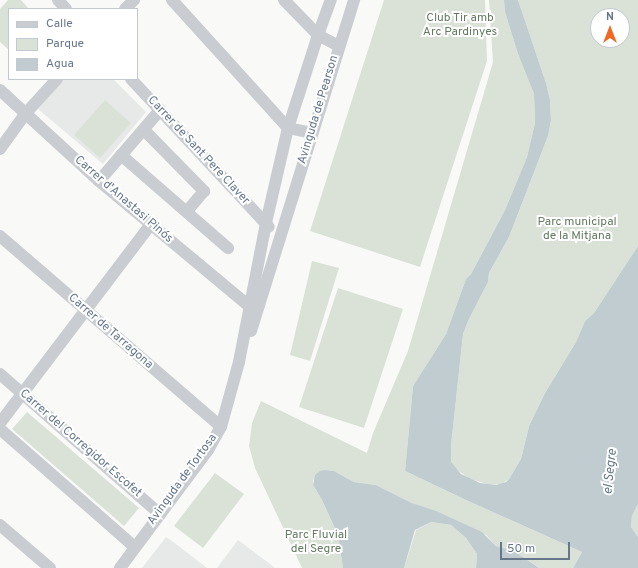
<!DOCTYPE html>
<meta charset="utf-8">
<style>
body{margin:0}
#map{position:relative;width:638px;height:568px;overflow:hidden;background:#f9faf7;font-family:Overpass,sans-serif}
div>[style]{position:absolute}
.built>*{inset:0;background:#e7e9e8}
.green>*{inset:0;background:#dae2d8}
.water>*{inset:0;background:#c1ccd1}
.minor>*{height:12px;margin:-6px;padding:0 6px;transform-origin:6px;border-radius:6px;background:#c9cdd1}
span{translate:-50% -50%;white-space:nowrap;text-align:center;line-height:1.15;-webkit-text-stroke:4px #fff;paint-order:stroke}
.park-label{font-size:12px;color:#647b62}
.street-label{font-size:12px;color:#66778b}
.water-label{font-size:13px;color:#637885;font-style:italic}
.legend{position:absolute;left:8px;top:8px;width:130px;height:72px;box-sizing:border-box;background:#fff;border:1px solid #c2c9d1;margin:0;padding:5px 7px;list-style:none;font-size:12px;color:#66778b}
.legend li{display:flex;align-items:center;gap:8px;height:20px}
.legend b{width:20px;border:1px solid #c2c9d1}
.north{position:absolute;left:590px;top:8px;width:40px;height:40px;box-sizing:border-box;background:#fff;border:1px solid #c2c9d1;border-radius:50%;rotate:0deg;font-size:11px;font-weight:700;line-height:16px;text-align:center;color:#66778b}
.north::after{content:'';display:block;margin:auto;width:14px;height:18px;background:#f06821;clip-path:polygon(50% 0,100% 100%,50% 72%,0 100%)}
.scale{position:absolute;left:500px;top:542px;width:70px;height:18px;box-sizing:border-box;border:2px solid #66778b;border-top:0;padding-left:5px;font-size:12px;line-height:14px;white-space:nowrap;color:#66778b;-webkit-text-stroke:3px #fff;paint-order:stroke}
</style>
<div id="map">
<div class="built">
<i style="clip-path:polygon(64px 79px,113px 79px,146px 112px,103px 164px,38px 109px)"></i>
<i style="clip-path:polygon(166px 537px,176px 544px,207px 568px,142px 568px)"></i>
<i style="clip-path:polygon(238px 540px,270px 564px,275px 568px,217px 568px)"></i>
</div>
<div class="green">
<i style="clip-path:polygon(8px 0,21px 0,29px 9px,9px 9px,9px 50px,0 42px,0 9px)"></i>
<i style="clip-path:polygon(384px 0,485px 0,487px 61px,420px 267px,310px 231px)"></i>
<i style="clip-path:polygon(489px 0,504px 0,505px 12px,518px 54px,534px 94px,535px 123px,527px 157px,505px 210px,471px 274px,466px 279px,446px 334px,413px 386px,405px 471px,466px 500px,582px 552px,573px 568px,539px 568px,517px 553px,496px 546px,486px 535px,448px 517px,412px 503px,376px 485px,354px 482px,334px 471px,325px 470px,313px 480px,313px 485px,322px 500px,338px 535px,343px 568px,302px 568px,255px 468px,249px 446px,252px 423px,261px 401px,367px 453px,373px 433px,408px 351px,493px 62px)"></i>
<i style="clip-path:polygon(evenodd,518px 0,638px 0,638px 246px,594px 313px,585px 321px,576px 342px,545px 393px,529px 426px,521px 459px,509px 479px,502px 484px,490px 485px,470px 479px,453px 467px,451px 462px,451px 446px,463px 334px,469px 319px,488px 282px,489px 273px,509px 237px,548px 136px,551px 121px,550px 100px,546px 83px,518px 0,598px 16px,622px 16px,622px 40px,598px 40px,598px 16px)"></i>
<i style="clip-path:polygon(105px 100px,131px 123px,100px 158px,74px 135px)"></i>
<i style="clip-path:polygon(312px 261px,339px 268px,310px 361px,290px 355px)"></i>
<i style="clip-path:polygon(338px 288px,403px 309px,364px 428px,299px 407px)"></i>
<i style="clip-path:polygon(27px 412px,139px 508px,124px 526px,12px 429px)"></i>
<i style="clip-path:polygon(215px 473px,244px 494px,203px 548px,174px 526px)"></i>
<i style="clip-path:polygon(638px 504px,638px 537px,631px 527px,632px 516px)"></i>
<i style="clip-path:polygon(431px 522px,451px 525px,466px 538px,477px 554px,476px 568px,404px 568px,416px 530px)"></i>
</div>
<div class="water">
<i style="clip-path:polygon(504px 0,518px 0,546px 83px,550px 100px,551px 121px,548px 136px,509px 237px,489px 273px,488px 282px,469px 319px,463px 334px,451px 446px,451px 462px,461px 474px,480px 483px,496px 485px,506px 482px,509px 479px,521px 459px,529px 426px,545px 393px,576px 342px,585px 321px,594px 313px,638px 246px,638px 504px,632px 516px,631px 527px,638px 537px,638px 568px,573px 568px,582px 552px,466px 500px,405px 471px,413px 386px,446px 334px,466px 279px,471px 274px,505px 210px,527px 157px,535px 123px,534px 94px,518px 54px,505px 12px)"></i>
<i style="clip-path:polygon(325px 470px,334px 471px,354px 482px,376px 485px,412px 503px,436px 511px,482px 532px,496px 546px,514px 551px,539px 568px,476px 568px,477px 554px,466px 538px,451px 525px,431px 522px,415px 530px,404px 568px,343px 568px,338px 535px,322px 500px,313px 485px,315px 475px,320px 471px)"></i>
</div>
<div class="minor">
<i style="left:58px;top:0;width:12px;rotate:48deg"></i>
<i style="left:172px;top:0;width:173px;rotate:47.8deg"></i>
<i style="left:288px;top:128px;width:24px;rotate:12deg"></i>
<i style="left:284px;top:0;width:49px;rotate:45.8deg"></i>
<i style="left:318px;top:35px;width:24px;rotate:28deg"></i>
<i style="left:125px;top:9px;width:13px;rotate:-45deg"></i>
<i style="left:131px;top:79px;width:202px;rotate:47deg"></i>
<i style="left:0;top:90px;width:134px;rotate:42.6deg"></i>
<i style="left:99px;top:181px;width:202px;rotate:39.8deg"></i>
<i style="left:144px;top:130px;width:86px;rotate:45.5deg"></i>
<i style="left:204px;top:191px;width:26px;rotate:130deg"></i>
<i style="left:0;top:149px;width:44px;rotate:-54.2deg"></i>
<i style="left:26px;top:113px;width:46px;rotate:-47.6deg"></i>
<i style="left:121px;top:155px;width:142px;rotate:41deg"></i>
<i style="left:99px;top:181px;width:94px;rotate:-49.3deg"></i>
<i style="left:0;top:236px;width:292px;rotate:40.8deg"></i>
<i style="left:251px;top:331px;width:347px;rotate:-72.7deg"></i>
<i style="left:0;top:374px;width:213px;rotate:41.2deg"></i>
<i style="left:0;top:423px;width:250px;rotate:-52.8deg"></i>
<i style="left:0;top:429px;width:179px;rotate:41.2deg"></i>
<i style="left:0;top:525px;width:66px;rotate:40.7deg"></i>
<i style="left:120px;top:568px;width:147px;rotate:-53.3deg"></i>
<i style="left:208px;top:450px;width:26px;rotate:-61deg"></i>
<i style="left:221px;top:427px;width:67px;rotate:-74.5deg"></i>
<i style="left:239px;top:362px;width:142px;rotate:-79deg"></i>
<i style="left:266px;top:223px;width:98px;rotate:-77deg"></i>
<i style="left:288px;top:128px;width:98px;rotate:-72.1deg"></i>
<i style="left:318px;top:35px;width:37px;rotate:-70deg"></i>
</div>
<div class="park-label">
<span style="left:460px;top:26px">Club Tir amb<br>Arc Pardinyes</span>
<span style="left:577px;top:230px">Parc municipal<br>de la Mitjana</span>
<span style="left:316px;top:543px">Parc Fluvial<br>del Segre</span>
</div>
<div class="street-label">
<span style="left:319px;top:110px;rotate:-73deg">Avinguda de Pearson</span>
<span style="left:198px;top:151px;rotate:47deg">Carrer de Sant Pere Claver</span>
<span style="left:123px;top:200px;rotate:41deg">Carrer d'Anastasi Pinós</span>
<span style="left:110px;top:332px;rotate:41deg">Carrer de Tarragona</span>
<span style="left:80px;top:444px;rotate:41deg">Carrer del Corregidor Escofet</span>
<span style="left:183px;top:480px;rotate:-54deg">Avinguda de Tortosa</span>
</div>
<div class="water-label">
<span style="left:611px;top:472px;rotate:-84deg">el Segre</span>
</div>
<ul class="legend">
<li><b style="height:5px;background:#c9cdd1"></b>Calle</li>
<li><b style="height:11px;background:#dae2d8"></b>Parque</li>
<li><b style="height:11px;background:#c1ccd1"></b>Agua</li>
</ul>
<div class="north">N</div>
<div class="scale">50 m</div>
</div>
